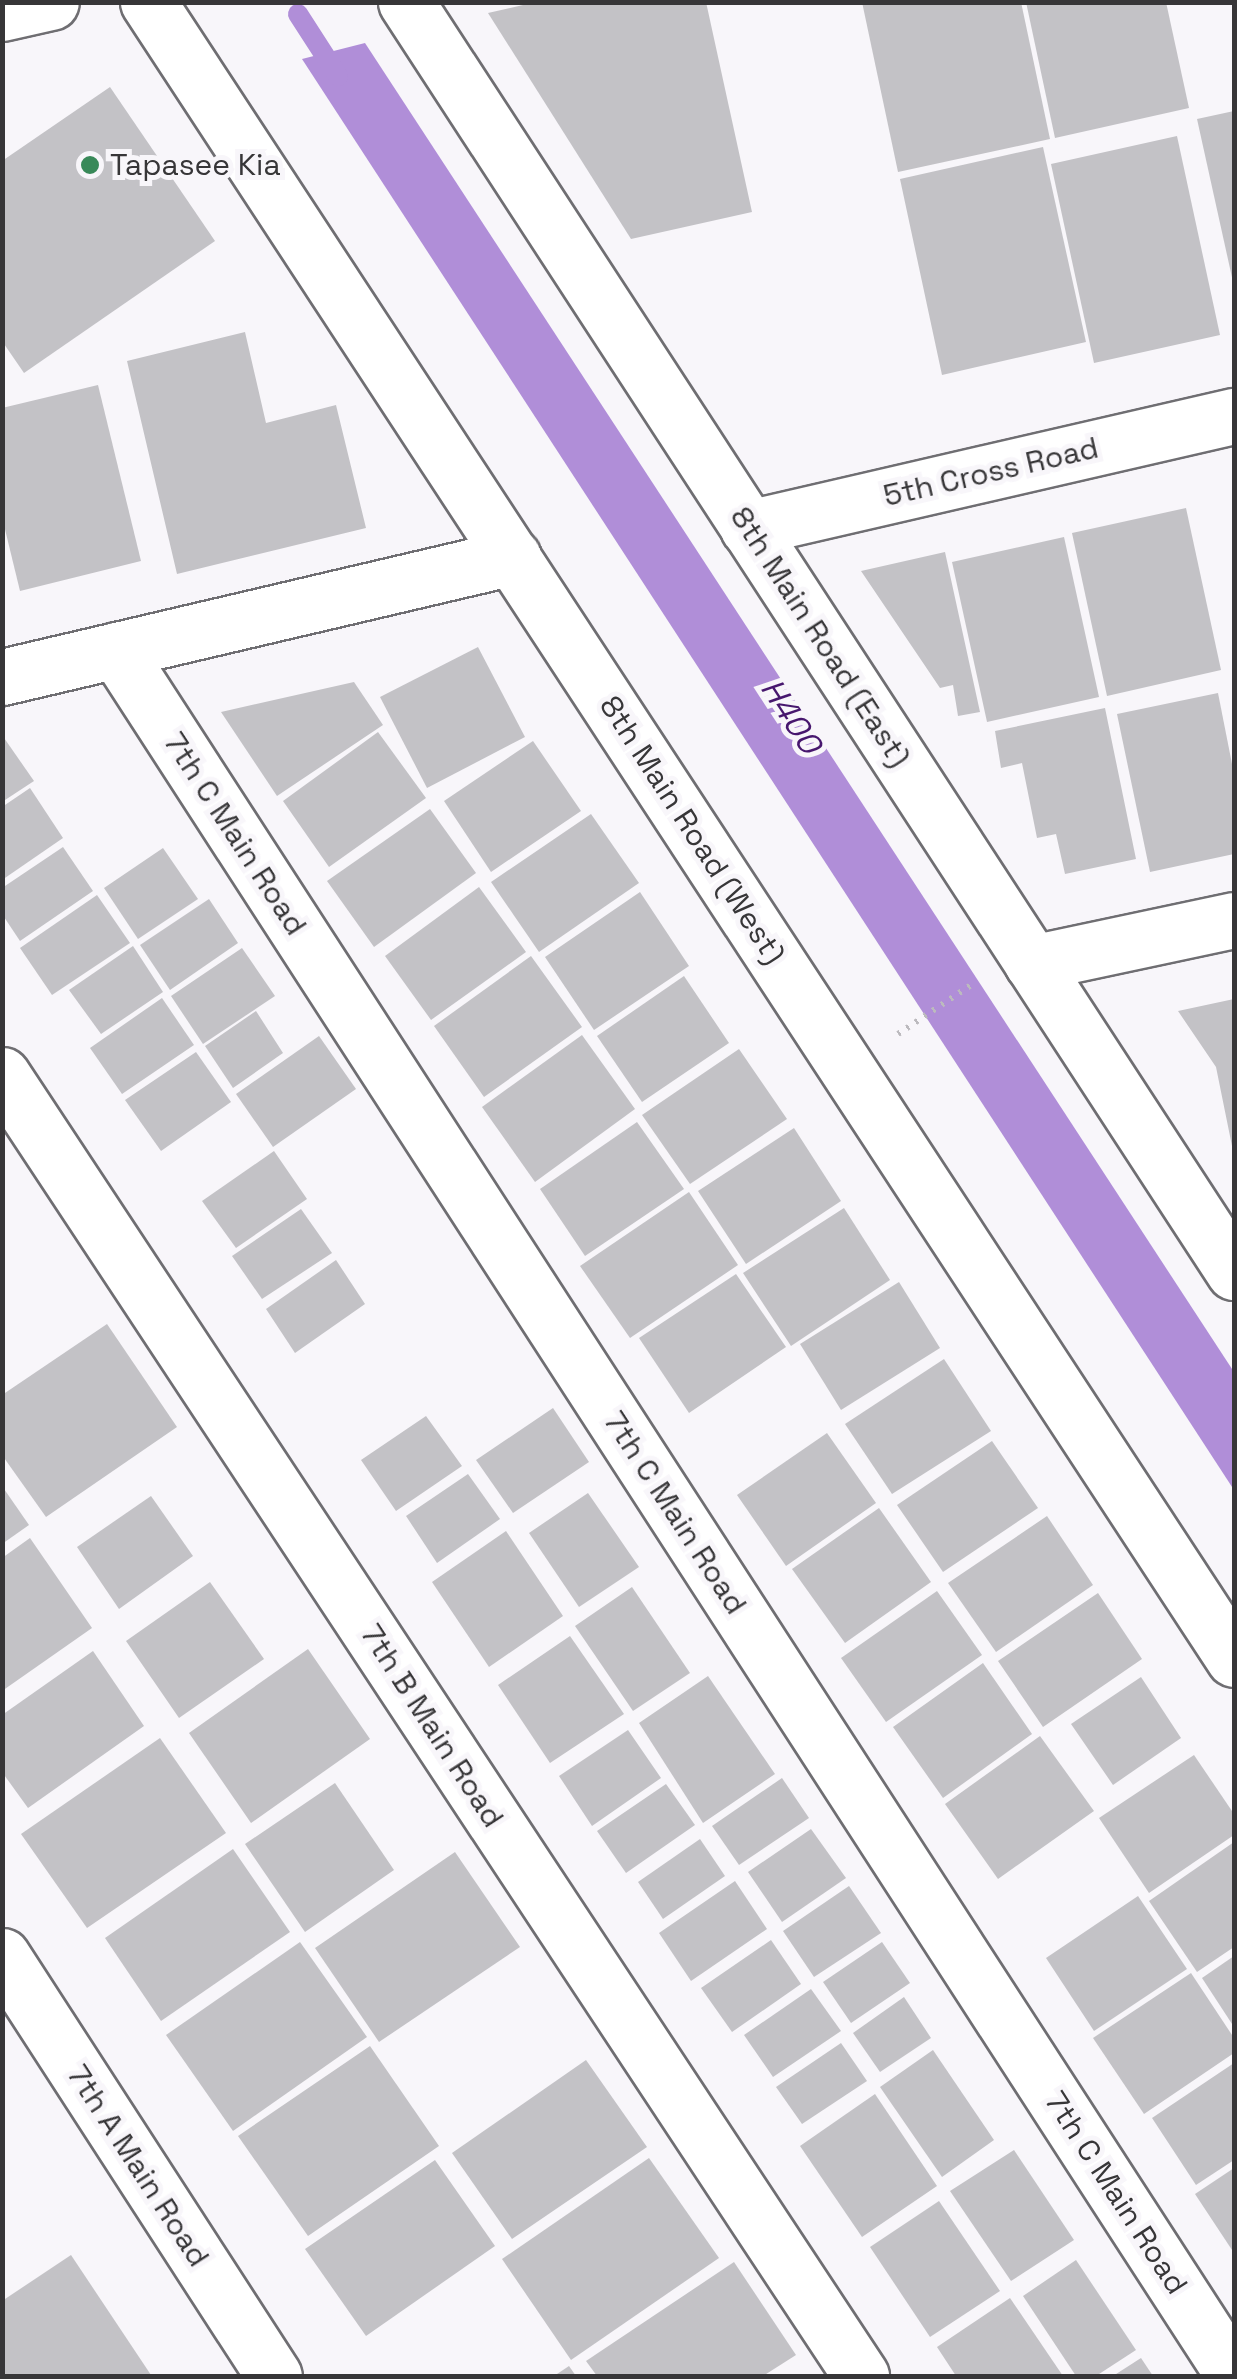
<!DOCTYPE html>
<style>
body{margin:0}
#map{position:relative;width:1237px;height:2379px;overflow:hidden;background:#f8f6fa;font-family:"Space Grotesk",sans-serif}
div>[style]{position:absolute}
.water>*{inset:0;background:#b08ed8}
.stream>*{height:20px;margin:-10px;padding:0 10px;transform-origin:10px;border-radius:10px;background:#b08ed8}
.building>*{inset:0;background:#c3c2c6}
.path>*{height:6px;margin-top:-3px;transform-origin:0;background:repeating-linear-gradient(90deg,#bcbabe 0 2.5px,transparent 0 10.5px)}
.roads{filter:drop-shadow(2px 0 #6f6e72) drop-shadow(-2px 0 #6f6e72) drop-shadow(0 2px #6f6e72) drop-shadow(0 -2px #6f6e72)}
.street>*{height:55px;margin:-27.5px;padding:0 27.5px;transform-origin:27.5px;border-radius:27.5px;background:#fff}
.secondary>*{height:55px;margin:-27.5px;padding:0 27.5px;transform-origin:27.5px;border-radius:27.5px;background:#fff}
.dots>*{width:28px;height:28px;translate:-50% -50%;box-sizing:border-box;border:5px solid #f8f6fa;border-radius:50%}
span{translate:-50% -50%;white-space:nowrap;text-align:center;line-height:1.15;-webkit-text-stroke:10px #f8f6fa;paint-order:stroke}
.poi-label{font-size:30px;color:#373638}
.left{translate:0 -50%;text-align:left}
.street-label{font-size:30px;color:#373638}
.water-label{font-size:32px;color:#47176e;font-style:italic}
.frame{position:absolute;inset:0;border:5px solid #373638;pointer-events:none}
</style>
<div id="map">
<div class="water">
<i style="clip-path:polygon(365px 43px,1234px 1372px,1234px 1490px,302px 59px)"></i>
</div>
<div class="stream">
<i style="left:298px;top:14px;width:74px;rotate:57.2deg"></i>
</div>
<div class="building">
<i style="clip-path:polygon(536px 2px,706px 2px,752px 212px,631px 239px,488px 13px)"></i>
<i style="clip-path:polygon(862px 2px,1021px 2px,1050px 139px,898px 172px)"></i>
<i style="clip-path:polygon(1026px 2px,1166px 2px,1189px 108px,1055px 138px)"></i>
<i style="clip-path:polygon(110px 87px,215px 241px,24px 373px,2px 341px,2px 161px)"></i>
<i style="clip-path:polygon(1234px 111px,1234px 282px,1233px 282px,1197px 119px)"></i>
<i style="clip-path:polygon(1177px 136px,1220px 335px,1094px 363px,1051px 164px)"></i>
<i style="clip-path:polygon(1043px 147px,1086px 342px,942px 375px,900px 179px)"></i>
<i style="clip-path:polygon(245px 332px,266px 423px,336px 405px,366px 528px,177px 574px,127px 361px)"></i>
<i style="clip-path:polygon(98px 385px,141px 561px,20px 591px,2px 517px,2px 408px)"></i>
<i style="clip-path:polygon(1186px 508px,1221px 670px,1107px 696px,1072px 533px)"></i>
<i style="clip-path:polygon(1064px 537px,1099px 697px,987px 722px,952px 562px)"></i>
<i style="clip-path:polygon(945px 552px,980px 712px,958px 716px,953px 685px,940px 688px,861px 571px)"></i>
<i style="clip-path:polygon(478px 647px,525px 737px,427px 788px,380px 697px)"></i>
<i style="clip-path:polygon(354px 682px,383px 725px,277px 796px,221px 712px)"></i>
<i style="clip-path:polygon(1218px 693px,1234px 774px,1234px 854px,1150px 872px,1117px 714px)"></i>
<i style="clip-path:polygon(1105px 708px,1136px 859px,1065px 874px,1056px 834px,1037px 838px,1022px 763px,1001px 768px,995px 731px)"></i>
<i style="clip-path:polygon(378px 732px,426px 798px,329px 867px,283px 801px)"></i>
<i style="clip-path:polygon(2px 735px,34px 781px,2px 802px)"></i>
<i style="clip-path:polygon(533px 741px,581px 811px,491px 872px,444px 801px)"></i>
<i style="clip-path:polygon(30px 788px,63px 838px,2px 880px,2px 807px)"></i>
<i style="clip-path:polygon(430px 809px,476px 873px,374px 947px,327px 881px)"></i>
<i style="clip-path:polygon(591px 814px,639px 883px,539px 952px,491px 882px)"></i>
<i style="clip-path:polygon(63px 847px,93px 891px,20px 941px,2px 914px,2px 888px)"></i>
<i style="clip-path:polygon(163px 848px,198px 899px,138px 939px,104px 888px)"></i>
<i style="clip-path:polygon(479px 887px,526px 952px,431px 1020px,385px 956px)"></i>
<i style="clip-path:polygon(640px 892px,689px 966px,594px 1030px,545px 957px)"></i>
<i style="clip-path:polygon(97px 895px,130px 943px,52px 995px,20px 948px)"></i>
<i style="clip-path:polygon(209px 899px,238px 943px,170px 990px,140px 945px)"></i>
<i style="clip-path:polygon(133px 946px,163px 992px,101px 1034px,69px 990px)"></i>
<i style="clip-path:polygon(242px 948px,275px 996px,203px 1044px,171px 996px)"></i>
<i style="clip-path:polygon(531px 956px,582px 1027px,484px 1097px,434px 1026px)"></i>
<i style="clip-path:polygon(684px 976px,729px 1043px,642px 1102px,597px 1036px)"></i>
<i style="clip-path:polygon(162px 998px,194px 1045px,122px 1094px,90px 1048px)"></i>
<i style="clip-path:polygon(1234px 999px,1234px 1151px,1233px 1151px,1216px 1067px,1178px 1011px)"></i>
<i style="clip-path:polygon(256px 1011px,283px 1053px,233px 1088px,205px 1046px)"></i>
<i style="clip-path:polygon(582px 1035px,635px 1109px,535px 1182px,482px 1107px)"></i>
<i style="clip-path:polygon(319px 1036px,356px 1089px,273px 1147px,236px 1094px)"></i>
<i style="clip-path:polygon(739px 1049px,787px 1119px,690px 1184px,642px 1115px)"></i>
<i style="clip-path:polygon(196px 1052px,231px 1102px,161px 1151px,125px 1100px)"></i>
<i style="clip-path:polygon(637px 1122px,684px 1189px,585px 1256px,540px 1189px)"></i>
<i style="clip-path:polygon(794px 1128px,841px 1201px,746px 1264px,698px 1191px)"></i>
<i style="clip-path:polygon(274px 1151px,307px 1199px,236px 1248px,202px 1201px)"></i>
<i style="clip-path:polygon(689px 1192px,738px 1265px,630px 1338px,580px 1266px)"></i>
<i style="clip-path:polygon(844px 1208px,890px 1280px,791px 1346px,743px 1273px)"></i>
<i style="clip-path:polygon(301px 1209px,332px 1253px,262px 1299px,232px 1256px)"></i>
<i style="clip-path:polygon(336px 1260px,365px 1304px,295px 1353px,266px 1309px)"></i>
<i style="clip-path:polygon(736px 1274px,786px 1347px,689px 1413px,639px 1338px)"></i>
<i style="clip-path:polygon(899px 1282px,940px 1348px,841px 1410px,800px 1344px)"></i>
<i style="clip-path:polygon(107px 1324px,177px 1427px,46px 1517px,2px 1455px,2px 1395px)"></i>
<i style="clip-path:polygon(944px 1359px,991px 1431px,892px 1494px,845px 1424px)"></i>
<i style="clip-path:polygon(553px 1408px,589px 1462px,513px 1513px,476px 1460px)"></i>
<i style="clip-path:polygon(426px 1416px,462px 1466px,396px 1511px,361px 1460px)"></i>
<i style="clip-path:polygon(827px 1433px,876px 1503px,786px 1566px,737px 1495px)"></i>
<i style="clip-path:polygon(992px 1441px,1038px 1508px,943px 1572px,897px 1505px)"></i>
<i style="clip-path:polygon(468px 1474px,500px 1519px,437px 1563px,406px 1516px)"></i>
<i style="clip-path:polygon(2px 1486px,29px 1525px,2px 1544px)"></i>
<i style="clip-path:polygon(588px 1493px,639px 1567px,579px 1607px,529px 1533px)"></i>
<i style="clip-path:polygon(151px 1496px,193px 1556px,119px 1609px,77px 1547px)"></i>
<i style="clip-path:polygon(879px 1508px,931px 1582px,845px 1643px,792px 1569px)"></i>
<i style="clip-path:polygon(1047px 1516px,1093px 1585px,996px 1652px,948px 1583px)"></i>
<i style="clip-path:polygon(506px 1531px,563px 1616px,489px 1667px,432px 1582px)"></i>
<i style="clip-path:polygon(30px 1538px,92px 1628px,2px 1691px,2px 1558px)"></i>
<i style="clip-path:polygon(210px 1582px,264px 1659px,179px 1718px,126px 1641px)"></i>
<i style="clip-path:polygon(632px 1587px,690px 1673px,633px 1711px,575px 1626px)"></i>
<i style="clip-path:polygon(937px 1591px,982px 1655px,886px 1722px,841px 1658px)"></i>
<i style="clip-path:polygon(1098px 1593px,1142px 1659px,1043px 1727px,998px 1661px)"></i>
<i style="clip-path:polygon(570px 1636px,624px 1714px,550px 1763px,498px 1685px)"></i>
<i style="clip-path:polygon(308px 1649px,370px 1739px,251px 1823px,189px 1733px)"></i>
<i style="clip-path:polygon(93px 1651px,144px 1726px,28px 1808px,2px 1772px,2px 1715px)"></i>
<i style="clip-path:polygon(983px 1663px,1032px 1734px,943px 1798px,893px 1727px)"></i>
<i style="clip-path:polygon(708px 1676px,775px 1774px,703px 1823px,639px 1723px)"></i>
<i style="clip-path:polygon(1141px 1677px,1181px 1738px,1113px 1785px,1071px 1724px)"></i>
<i style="clip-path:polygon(628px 1730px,661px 1778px,592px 1826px,559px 1776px)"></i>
<i style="clip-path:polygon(1040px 1736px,1094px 1811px,998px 1879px,945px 1804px)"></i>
<i style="clip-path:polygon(160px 1738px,226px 1833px,87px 1928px,21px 1834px)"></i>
<i style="clip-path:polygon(1194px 1755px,1234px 1814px,1234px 1835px,1149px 1893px,1099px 1818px)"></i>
<i style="clip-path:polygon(782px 1778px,809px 1818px,739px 1865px,712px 1826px)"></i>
<i style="clip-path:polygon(335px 1783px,394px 1870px,305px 1932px,245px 1844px)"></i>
<i style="clip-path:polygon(666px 1784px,695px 1825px,626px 1873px,597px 1831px)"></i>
<i style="clip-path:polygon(811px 1829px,846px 1878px,782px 1922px,748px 1872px)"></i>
<i style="clip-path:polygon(700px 1839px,725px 1876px,663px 1919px,638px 1882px)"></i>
<i style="clip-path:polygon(1234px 1842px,1234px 1947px,1197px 1972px,1149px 1901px)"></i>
<i style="clip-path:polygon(233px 1849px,290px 1932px,161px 2021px,105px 1938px)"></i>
<i style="clip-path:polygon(455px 1852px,520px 1947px,379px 2042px,315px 1948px)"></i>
<i style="clip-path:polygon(735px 1881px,767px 1929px,691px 1981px,659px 1933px)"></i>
<i style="clip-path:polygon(849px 1886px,881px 1933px,814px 1977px,783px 1931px)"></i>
<i style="clip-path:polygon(1138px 1896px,1187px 1969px,1094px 2031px,1046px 1958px)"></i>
<i style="clip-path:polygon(771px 1940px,801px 1984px,732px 2032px,701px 1988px)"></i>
<i style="clip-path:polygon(300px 1942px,367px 2037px,233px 2131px,166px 2035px)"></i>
<i style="clip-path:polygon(882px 1942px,910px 1983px,851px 2023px,823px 1982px)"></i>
<i style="clip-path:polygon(1234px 1956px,1234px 2027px,1202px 1978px)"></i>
<i style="clip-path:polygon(1191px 1973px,1234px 2038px,1234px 2053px,1144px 2114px,1093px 2038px)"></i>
<i style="clip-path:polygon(811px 1989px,841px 2031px,773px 2077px,744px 2035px)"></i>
<i style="clip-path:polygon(904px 1997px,931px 2038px,880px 2072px,853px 2033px)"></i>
<i style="clip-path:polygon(841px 2043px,867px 2081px,802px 2124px,776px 2087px)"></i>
<i style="clip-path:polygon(370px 2046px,439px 2146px,308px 2236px,238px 2136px)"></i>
<i style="clip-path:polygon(933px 2050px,994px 2140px,942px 2177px,880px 2087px)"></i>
<i style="clip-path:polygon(586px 2060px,647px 2147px,512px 2239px,452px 2153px)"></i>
<i style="clip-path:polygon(1234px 2063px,1234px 2160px,1196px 2185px,1152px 2118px)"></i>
<i style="clip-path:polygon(875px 2094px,937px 2186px,862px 2237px,800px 2146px)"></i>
<i style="clip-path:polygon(1014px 2150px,1074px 2240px,1011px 2281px,950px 2191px)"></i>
<i style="clip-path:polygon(649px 2158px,719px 2258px,571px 2360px,502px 2259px)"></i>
<i style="clip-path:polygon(435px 2160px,495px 2246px,366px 2336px,305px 2249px)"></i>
<i style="clip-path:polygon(1234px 2168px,1234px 2253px,1195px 2194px)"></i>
<i style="clip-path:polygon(939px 2201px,1000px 2291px,930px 2337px,870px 2247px)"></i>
<i style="clip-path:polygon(71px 2255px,151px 2375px,148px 2376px,2px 2376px,2px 2301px)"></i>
<i style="clip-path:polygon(1076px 2260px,1136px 2350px,1096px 2376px,1076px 2376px,1023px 2296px)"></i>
<i style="clip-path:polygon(734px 2262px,796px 2355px,763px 2376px,597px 2376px,586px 2361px)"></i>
<i style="clip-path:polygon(1010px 2298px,1063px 2376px,956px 2376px,937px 2347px)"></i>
<i style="clip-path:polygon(1141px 2358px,1153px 2376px,1113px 2376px)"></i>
<i style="clip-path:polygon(569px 2366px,576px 2376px,554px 2376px)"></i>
</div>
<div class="path">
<i style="left:898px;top:1034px;width:88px;rotate:-33.9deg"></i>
</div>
<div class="roads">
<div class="street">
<i style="left:148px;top:2px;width:1981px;rotate:56.76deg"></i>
<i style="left:406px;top:2px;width:1516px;rotate:56.9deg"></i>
<i style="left:748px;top:528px;width:499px;rotate:-13deg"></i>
<i style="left:116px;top:650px;width:2056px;rotate:57.07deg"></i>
<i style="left:2px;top:677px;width:525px;rotate:-13.22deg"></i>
<i style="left:1032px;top:963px;width:207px;rotate:-12deg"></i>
<i style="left:2px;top:1075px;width:1559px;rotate:56.56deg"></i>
<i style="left:2px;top:1956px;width:500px;rotate:57.07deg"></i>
</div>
<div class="secondary">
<i style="left:2px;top:13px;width:50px;rotate:-12.7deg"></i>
</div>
</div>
<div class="dots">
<i style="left:90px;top:165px;background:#398959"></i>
</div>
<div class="poi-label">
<span class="left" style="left:110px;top:165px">Tapasee Kia</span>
</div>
<div class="street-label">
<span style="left:991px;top:472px;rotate:-13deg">5th Cross Road</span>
<span style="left:820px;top:637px;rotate:57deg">8th Main Road (East)</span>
<span style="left:692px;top:830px;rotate:57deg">8th Main Road (West)</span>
<span style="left:235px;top:834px;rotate:57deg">7th C Main Road</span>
<span style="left:675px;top:1513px;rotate:57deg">7th C Main Road</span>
<span style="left:432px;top:1726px;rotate:57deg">7th B Main Road</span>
<span style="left:138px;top:2166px;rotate:57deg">7th A Main Road</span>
<span style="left:1116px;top:2193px;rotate:57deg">7th C Main Road</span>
</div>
<div class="water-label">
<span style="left:791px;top:716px;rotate:57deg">H400</span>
</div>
<div class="frame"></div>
</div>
